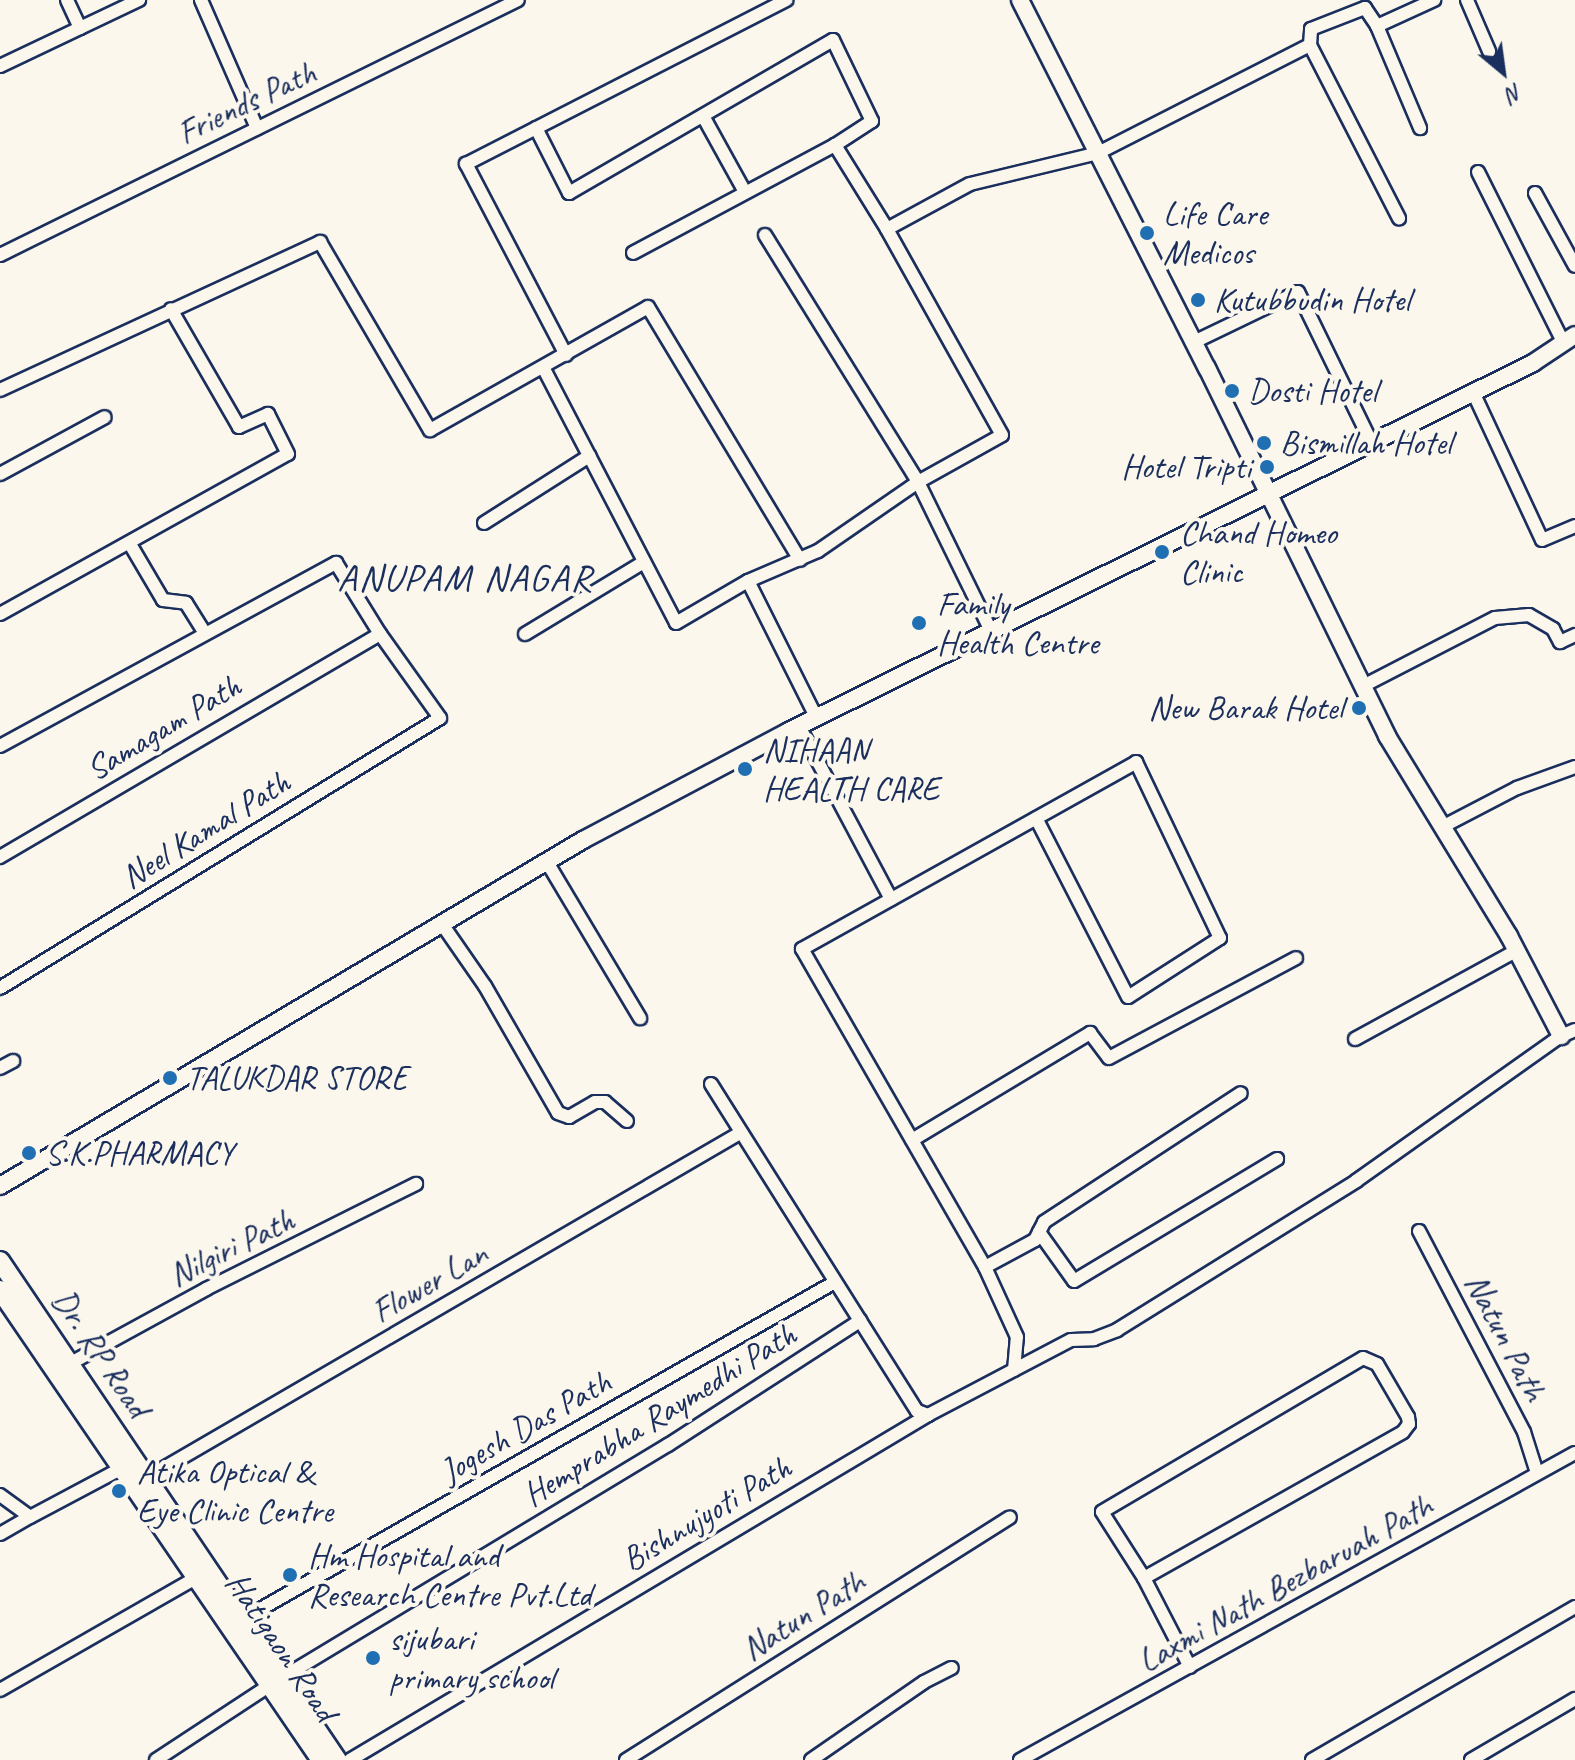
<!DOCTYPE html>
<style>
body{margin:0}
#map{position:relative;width:1575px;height:1760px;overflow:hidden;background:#fbf7ec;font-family:Caveat,sans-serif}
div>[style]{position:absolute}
.roads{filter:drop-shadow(2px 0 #1b2f5e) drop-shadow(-2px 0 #1b2f5e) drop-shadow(0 2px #1b2f5e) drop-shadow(0 -2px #1b2f5e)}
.minor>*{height:12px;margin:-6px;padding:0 6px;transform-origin:6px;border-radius:6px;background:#fbf7ec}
.tertiary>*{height:16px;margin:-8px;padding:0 8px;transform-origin:8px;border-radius:8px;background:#fbf7ec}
.secondary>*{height:18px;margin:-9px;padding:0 9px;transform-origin:9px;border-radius:9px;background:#fbf7ec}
.dots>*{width:22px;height:22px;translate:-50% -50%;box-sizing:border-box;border:4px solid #fbf7ec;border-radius:50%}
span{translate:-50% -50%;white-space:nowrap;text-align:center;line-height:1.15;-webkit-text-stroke:8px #fbf7ec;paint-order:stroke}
.street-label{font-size:34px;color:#1b2f5e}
.poi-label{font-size:34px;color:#1b2f5e}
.left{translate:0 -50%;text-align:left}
.right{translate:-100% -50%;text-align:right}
.quarter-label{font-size:38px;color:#1b2f5e;letter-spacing:2px}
.north{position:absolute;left:1463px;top:32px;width:80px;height:80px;-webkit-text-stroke:6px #fbf7ec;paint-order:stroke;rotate:151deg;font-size:22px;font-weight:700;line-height:32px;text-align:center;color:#1b2f5e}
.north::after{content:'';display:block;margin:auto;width:28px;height:36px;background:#1b2f5e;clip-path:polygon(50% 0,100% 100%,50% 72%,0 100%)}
</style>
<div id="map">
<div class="roads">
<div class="minor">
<i style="left:67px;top:0;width:31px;rotate:65deg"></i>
<i style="left:201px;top:0;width:140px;rotate:66.4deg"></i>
<i style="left:1467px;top:0;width:56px;rotate:66.7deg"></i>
<i style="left:1377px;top:26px;width:111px;rotate:67.1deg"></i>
<i style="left:1310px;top:45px;width:195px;rotate:62.8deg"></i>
<i style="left:0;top:66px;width:154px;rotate:-25.4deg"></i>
<i style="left:703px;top:116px;width:87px;rotate:61.1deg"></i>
<i style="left:536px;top:128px;width:73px;rotate:63.1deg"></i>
<i style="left:569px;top:193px;width:305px;rotate:-30.1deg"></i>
<i style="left:833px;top:40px;width:90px;rotate:64.3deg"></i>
<i style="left:872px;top:121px;width:44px;rotate:147deg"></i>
<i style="left:1478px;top:172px;width:190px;rotate:63.4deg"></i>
<i style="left:1535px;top:193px;width:83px;rotate:61.3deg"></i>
<i style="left:887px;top:229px;width:94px;rotate:-28.5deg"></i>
<i style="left:970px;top:184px;width:132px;rotate:-13.6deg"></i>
<i style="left:1098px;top:153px;width:238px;rotate:-27deg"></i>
<i style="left:1310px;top:45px;width:16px;rotate:-86deg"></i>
<i style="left:1311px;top:29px;width:58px;rotate:-21.3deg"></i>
<i style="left:1365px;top:8px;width:22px;rotate:56deg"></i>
<i style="left:1377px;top:26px;width:63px;rotate:-24.5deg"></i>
<i style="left:765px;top:235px;width:291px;rotate:58.2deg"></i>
<i style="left:918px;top:482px;width:166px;rotate:63.9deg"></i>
<i style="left:0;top:255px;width:577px;rotate:-26.21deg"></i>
<i style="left:1194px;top:342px;width:115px;rotate:-25.7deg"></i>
<i style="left:1298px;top:292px;width:167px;rotate:64deg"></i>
<i style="left:566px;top:355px;width:216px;rotate:-117.6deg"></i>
<i style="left:466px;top:164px;width:360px;rotate:-27.1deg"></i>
<i style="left:544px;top:369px;width:286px;rotate:62.5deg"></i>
<i style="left:676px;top:623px;width:83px;rotate:-30.3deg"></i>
<i style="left:748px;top:581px;width:76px;rotate:-23.2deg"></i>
<i style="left:818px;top:551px;width:121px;rotate:-34.6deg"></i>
<i style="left:918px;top:482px;width:96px;rotate:-29.2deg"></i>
<i style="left:1002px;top:435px;width:236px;rotate:-119.2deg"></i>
<i style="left:887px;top:229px;width:99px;rotate:-121.8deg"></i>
<i style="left:835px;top:145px;width:229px;rotate:151.9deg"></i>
<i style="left:0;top:390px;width:353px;rotate:-24.8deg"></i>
<i style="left:320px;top:242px;width:218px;rotate:59.7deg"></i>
<i style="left:430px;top:430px;width:250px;rotate:-29.4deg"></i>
<i style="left:648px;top:307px;width:295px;rotate:59deg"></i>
<i style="left:1473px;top:392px;width:163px;rotate:65deg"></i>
<i style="left:1542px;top:540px;width:36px;rotate:-23deg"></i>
<i style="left:0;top:474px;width:119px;rotate:-28.5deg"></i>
<i style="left:484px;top:523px;width:125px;rotate:-32.5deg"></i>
<i style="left:130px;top:544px;width:65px;rotate:59.5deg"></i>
<i style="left:163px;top:600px;width:23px;rotate:7deg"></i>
<i style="left:186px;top:603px;width:36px;rotate:58deg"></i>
<i style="left:748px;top:581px;width:152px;rotate:63.4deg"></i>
<i style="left:0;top:614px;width:329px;rotate:-29.1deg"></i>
<i style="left:288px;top:454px;width:45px;rotate:-116.6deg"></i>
<i style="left:268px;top:414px;width:32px;rotate:156deg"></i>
<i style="left:239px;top:427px;width:136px;rotate:-120deg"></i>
<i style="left:525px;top:634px;width:139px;rotate:-31.2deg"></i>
<i style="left:1363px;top:686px;width:148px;rotate:-27.3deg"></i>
<i style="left:1495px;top:618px;width:34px;rotate:-5deg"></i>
<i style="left:1529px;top:615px;width:28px;rotate:30deg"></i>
<i style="left:1553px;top:629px;width:15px;rotate:62deg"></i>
<i style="left:1560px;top:642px;width:17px;rotate:-25deg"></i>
<i style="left:799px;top:726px;width:196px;rotate:62deg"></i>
<i style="left:0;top:746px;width:383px;rotate:-28.6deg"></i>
<i style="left:336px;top:563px;width:84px;rotate:58.2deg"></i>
<i style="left:380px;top:634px;width:441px;rotate:149.6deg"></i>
<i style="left:1442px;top:827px;width:85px;rotate:-27.5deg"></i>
<i style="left:1517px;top:788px;width:62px;rotate:-19.9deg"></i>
<i style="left:547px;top:862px;width:182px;rotate:59.2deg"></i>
<i style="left:442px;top:924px;width:75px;rotate:55.3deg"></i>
<i style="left:485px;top:986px;width:146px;rotate:60.1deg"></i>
<i style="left:558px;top:1113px;width:12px;rotate:20deg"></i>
<i style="left:569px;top:1117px;width:30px;rotate:-30deg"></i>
<i style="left:595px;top:1102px;width:10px"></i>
<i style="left:605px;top:1102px;width:29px;rotate:41deg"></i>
<i style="left:0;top:988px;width:516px;rotate:-31.53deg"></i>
<i style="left:440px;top:718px;width:103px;rotate:-125.5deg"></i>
<i style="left:1355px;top:1039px;width:183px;rotate:-28.7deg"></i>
<i style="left:0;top:1068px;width:15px;rotate:-28deg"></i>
<i style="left:711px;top:1084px;width:386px;rotate:57.8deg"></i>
<i style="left:917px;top:1411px;width:12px;rotate:20deg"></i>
<i style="left:912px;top:1140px;width:208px;rotate:-31deg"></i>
<i style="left:1090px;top:1033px;width:31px;rotate:53deg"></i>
<i style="left:1109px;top:1058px;width:212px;rotate:-28.1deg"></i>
<i style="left:1419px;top:1231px;width:227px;rotate:62.4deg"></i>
<i style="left:1524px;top:1432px;width:43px;rotate:72.4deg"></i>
<i style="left:1039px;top:1232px;width:60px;rotate:54.5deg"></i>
<i style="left:1074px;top:1281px;width:237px;rotate:-31deg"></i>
<i style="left:985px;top:1267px;width:57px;rotate:-28.4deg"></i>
<i style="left:1035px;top:1240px;width:20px;rotate:-63deg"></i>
<i style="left:1044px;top:1222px;width:235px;rotate:-33.2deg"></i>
<i style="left:71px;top:1363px;width:154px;rotate:-28.7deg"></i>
<i style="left:206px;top:1289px;width:235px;rotate:-26.6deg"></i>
<i style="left:1014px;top:1370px;width:33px;rotate:-85deg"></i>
<i style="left:1017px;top:1337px;width:77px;rotate:-114.6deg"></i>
<i style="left:985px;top:1267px;width:367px;rotate:-119.9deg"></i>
<i style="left:802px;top:949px;width:383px;rotate:-29.2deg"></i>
<i style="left:1136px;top:762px;width:195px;rotate:64.5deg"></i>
<i style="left:1220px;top:938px;width:109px;rotate:147.3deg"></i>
<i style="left:1128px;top:997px;width:201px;rotate:-117.2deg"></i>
<i style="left:145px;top:1479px;width:688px;rotate:-30.18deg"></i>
<i style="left:0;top:1495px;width:37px;rotate:36deg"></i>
<i style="left:30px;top:1517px;width:111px;rotate:-28deg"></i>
<i style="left:0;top:1534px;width:34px;rotate:-30deg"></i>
<i style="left:1144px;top:1578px;width:297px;rotate:-29.4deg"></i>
<i style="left:1403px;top:1432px;width:10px;rotate:-53deg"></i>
<i style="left:1409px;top:1424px;width:7px;rotate:-98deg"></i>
<i style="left:1408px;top:1417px;width:61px;rotate:-120.3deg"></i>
<i style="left:1377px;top:1364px;width:15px;rotate:-157deg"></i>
<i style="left:1363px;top:1358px;width:303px;rotate:149.5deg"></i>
<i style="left:1102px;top:1512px;width:78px;rotate:57.5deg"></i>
<i style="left:1144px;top:1578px;width:100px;rotate:62.7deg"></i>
<i style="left:243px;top:1619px;width:681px;rotate:-29.65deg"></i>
<i style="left:0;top:1690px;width:227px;rotate:-29.8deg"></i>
<i style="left:156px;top:1760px;width:136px;rotate:-33.3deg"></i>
<i style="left:270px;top:1685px;width:465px;rotate:-31.1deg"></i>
<i style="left:668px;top:1445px;width:229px;rotate:-32.9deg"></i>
<i style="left:350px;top:1760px;width:673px;rotate:-30.83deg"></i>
<i style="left:928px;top:1415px;width:161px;rotate:-27.7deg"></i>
<i style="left:1071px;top:1340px;width:23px;rotate:-2deg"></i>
<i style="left:1094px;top:1339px;width:25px;rotate:-21deg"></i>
<i style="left:1117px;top:1330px;width:282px;rotate:-31.9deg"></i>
<i style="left:1356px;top:1181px;width:251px;rotate:-35.3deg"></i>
<i style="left:1561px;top:1036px;width:15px;rotate:-23deg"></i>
<i style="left:626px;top:1760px;width:454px;rotate:-32.3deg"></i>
<i style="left:811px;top:1760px;width:137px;rotate:-34.6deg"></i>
<i style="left:924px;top:1682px;width:31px;rotate:-27deg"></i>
<i style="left:1020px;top:1760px;width:634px;rotate:-28.95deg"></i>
<i style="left:1312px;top:1760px;width:304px;rotate:-30.2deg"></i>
<i style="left:1471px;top:1760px;width:121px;rotate:-30.4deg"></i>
</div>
<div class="tertiary">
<i style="left:1020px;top:0;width:413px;rotate:63.1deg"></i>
<i style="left:1207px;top:368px;width:410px;rotate:63.9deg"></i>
<i style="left:1387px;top:736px;width:234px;rotate:58.6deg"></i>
<i style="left:1509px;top:936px;width:113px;rotate:62.5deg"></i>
<i style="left:0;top:1186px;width:678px;rotate:-30.69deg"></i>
<i style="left:583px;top:840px;width:233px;rotate:-27.9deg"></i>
<i style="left:789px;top:731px;width:830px;rotate:-26.32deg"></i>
<i style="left:1533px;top:363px;width:50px;rotate:-33.7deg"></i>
</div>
<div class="secondary">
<i style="left:0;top:1261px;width:602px;rotate:55.97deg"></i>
<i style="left:0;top:1290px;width:569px;rotate:55.67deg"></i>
</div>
</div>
<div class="dots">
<i style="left:1147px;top:233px;background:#1f6fb2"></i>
<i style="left:1198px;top:300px;background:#1f6fb2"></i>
<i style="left:1232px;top:391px;background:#1f6fb2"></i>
<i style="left:1264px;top:443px;background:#1f6fb2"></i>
<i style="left:1267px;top:467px;background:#1f6fb2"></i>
<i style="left:1162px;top:552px;background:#1f6fb2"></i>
<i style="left:919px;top:623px;background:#1f6fb2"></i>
<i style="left:1359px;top:708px;background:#1f6fb2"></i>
<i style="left:745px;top:769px;background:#1f6fb2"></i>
<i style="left:170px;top:1078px;background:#1f6fb2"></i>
<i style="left:29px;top:1153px;background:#1f6fb2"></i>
<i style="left:119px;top:1491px;background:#1f6fb2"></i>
<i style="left:290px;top:1575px;background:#1f6fb2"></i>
<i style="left:373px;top:1658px;background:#1f6fb2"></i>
</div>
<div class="street-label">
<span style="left:246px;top:102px;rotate:-26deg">Friends Path</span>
<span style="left:163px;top:727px;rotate:-31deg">Samagam Path</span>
<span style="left:205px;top:829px;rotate:-32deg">Neel Kamal Path</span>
<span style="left:231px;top:1247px;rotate:-26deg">Nilgiri Path</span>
<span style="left:429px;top:1282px;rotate:-30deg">Flower Lan</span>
<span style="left:1506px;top:1337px;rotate:63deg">Natun Path</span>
<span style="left:101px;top:1353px;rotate:56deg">Dr. RP Road</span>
<span style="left:659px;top:1414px;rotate:-32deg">Hemprabha Raymedhi Path</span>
<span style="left:525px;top:1426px;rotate:-30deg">Jogesh Das Path</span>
<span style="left:706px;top:1513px;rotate:-31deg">Bishnujyoti Path</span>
<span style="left:1285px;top:1583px;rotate:-29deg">Laxmi Nath Bezbaruah Path</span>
<span style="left:803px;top:1615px;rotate:-32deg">Natun Path</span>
<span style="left:282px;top:1646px;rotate:56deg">Hatigaon Road</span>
</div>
<div class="poi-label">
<span class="left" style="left:1163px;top:233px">Life Care<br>Medicos</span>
<span class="left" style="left:1214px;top:300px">Kutubbudin Hotel</span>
<span class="left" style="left:1248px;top:391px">Dosti Hotel</span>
<span class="left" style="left:1280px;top:443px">Bismillah Hotel</span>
<span class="right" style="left:1251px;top:467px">Hotel Tripti</span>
<span class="left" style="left:1180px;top:552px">Chand Homeo<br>Clinic</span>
<span class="left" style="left:937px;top:623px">Family<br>Health Centre</span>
<span class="right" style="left:1343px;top:708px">New Barak Hotel</span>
<span class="left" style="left:763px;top:769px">NIHAAN<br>HEALTH CARE</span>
<span class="left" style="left:186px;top:1078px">TALUKDAR STORE</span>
<span class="left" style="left:45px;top:1153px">S.K.PHARMACY</span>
<span class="left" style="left:137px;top:1491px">Atika Optical &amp;<br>Eye Clinic Centre</span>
<span class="left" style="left:308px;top:1575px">Hm Hospital and<br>Research Centre Pvt.Ltd</span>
<span class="left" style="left:389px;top:1658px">sijubari<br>primary school</span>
</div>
<div class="quarter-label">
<span style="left:465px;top:578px">ANUPAM NAGAR</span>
</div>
<div class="north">N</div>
</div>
